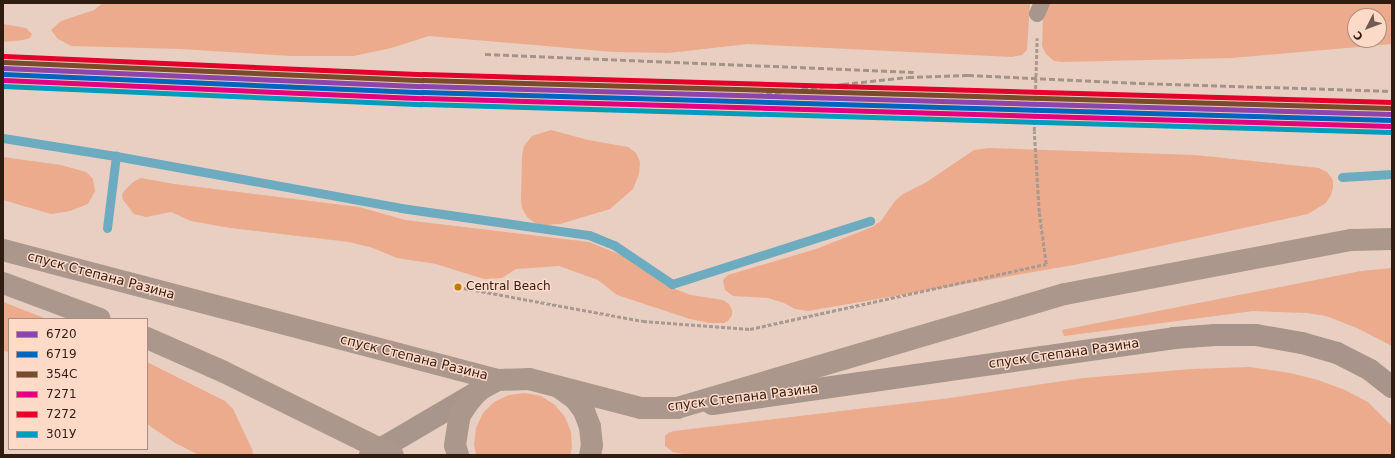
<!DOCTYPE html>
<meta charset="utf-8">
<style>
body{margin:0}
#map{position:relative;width:1395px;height:458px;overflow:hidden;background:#e9cfc2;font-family:"DejaVu Sans",sans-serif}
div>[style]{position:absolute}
.green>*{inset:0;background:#ebab8c}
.stream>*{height:9px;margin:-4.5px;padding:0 4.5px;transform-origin:4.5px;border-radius:4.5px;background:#6dabc1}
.path>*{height:2.5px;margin-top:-1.25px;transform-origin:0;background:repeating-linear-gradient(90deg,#a99990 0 4px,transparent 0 6px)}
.service>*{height:16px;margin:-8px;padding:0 8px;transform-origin:8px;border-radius:8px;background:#a8968d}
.minor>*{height:22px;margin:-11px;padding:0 11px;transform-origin:11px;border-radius:11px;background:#a8968d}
.secondary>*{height:22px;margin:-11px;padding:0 11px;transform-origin:11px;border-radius:11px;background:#a8948a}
.primary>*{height:22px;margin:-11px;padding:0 11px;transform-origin:11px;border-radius:11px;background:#ac978c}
.rail>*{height:3px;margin-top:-1.5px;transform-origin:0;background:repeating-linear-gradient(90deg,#a3938b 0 6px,transparent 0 9px)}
.rail-1>*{height:5px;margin:-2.5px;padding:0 2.5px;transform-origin:2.5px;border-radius:2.5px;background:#8e44ad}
.rail-2>*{height:5px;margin:-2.5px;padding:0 2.5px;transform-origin:2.5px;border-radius:2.5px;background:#0065bd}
.rail-3>*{height:5px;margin:-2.5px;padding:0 2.5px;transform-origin:2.5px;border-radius:2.5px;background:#7a4b2a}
.rail-4>*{height:5px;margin:-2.5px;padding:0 2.5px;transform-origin:2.5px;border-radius:2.5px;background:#e5007d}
.rail-5>*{height:5px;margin:-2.5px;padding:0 2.5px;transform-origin:2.5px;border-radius:2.5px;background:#e4002b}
.rail-6>*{height:5px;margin:-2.5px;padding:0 2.5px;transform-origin:2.5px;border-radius:2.5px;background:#059bbb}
.dots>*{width:11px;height:11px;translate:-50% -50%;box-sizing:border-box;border:2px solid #fdd9c8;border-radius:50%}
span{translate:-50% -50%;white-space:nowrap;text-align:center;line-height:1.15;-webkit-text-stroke:3px #fdd9c8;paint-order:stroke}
.bus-label{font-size:12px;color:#311c12}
.left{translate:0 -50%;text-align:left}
.street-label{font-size:13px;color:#311c12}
.frame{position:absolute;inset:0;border:4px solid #311c12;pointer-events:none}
.legend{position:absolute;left:8px;top:318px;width:140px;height:132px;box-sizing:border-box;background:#fdd9c8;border:1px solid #ab8d7f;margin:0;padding:5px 7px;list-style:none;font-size:12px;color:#311c12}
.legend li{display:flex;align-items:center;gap:8px;height:20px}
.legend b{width:20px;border:1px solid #ab8d7f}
.north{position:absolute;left:1347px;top:8px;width:40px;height:40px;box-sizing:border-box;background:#fdd9c8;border:1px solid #ab8d7f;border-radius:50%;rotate:228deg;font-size:11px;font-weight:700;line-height:16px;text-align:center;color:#311c12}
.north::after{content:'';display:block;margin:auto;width:14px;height:18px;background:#715b50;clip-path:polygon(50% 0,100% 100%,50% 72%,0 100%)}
</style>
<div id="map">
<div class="green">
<i style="clip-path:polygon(103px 3px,1030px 3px,1027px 50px,1022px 55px,1012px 57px,748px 44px,668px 53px,614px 52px,429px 36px,391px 48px,354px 56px,291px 56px,180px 49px,71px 46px,58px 39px,51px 30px,61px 21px,94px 10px)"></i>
<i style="clip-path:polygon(evenodd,1050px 3px,1392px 3px,1392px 44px,1232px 58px,1062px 62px,1054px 61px,1046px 54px,1042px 46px,1043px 19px,1050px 3px,1355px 16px,1379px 16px,1379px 40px,1355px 40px,1355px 16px)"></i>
<i style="clip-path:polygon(3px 24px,26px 28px,32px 34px,30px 38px,23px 40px,3px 42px)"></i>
<i style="clip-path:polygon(551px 130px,588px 140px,628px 147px,636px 153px,640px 162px,639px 174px,633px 189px,610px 209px,560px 224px,545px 225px,535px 223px,527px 217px,522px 208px,521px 199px,522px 155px,524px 146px,532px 136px)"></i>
<i style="clip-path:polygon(989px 148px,1195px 155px,1319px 168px,1327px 172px,1333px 180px,1333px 188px,1331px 195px,1326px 203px,1308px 214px,1074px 265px,808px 311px,795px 309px,784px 303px,768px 298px,733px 296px,725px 290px,723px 280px,728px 275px,816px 249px,872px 227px,881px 221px,895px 201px,903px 194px,925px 183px,974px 150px)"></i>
<i style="clip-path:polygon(3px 157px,61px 165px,86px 172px,93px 179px,95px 191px,88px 204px,70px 211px,51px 214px,3px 200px)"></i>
<i style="clip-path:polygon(141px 178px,174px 184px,359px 207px,405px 220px,589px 242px,621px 255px,667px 286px,691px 295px,723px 300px,729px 304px,732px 310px,732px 315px,728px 321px,724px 323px,710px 323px,690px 319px,617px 295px,598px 280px,559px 266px,516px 269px,502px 278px,484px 279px,436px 264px,397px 258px,373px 248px,349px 242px,230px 228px,191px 221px,171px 212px,146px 217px,134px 214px,123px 200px,122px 194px,127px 188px,133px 182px)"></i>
<i style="clip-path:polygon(1392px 268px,1392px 346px,1357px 328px,1326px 316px,1307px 313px,1253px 311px,1064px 336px,1062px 330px,1361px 271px)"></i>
<i style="clip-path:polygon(3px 302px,47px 319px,9px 319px,9px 352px,3px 351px)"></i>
<i style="clip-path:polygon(147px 362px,225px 401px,233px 409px,252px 449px,253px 455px,199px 455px,175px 443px,147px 424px)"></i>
<i style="clip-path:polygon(1250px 367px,1290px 373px,1318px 380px,1345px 390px,1368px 402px,1392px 426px,1392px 455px,688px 455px,673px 452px,665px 446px,665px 436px,668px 433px,674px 431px,950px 398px,1083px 378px,1191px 369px)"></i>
<i style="clip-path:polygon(525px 393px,541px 396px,555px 405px,565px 417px,571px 432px,572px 448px,570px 455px,476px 455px,474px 444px,476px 428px,483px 413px,494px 402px,509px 395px)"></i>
</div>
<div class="stream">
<i style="left:3px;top:138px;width:114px;rotate:9.1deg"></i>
<i style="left:116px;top:156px;width:290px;rotate:10.3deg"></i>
<i style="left:401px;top:208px;width:190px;rotate:8.2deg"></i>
<i style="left:589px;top:235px;width:27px;rotate:22deg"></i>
<i style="left:614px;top:245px;width:70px;rotate:33.9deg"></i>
<i style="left:672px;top:284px;width:208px;rotate:-17.7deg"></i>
<i style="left:1342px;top:177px;width:50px;rotate:-3.4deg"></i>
<i style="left:107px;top:228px;width:73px;rotate:-82.9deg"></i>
</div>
<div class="path">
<i style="left:458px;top:287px;width:188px;rotate:10.4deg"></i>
<i style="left:643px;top:321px;width:107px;rotate:4.3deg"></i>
<i style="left:750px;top:329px;width:303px;rotate:-12.4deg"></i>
<i style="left:1046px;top:264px;width:52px;rotate:-97.7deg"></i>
<i style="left:1039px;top:212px;width:81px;rotate:-93.5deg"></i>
<i style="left:1034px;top:131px;width:93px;rotate:-88.2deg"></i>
</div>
<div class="service">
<i style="left:1037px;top:14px;width:12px;rotate:-66deg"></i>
</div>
<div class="minor">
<i style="left:370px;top:455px;width:126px;rotate:-30.4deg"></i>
</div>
<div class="secondary">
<i style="left:712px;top:404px;width:467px;rotate:-8.1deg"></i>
<i style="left:1174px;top:338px;width:41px;rotate:-4.2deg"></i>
<i style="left:1215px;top:335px;width:41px"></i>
<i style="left:1256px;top:335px;width:47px;rotate:9.9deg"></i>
<i style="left:1302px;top:343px;width:36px;rotate:16deg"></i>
<i style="left:1337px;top:353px;width:37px;rotate:27deg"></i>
<i style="left:1370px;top:370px;width:28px;rotate:38deg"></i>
</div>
<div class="primary">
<i style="left:3px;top:250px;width:512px;rotate:14.72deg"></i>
<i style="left:498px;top:380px;width:31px;rotate:-2deg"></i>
<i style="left:529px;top:379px;width:116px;rotate:14.5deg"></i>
<i style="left:641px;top:408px;width:36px"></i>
<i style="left:677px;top:408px;width:404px;rotate:-16.4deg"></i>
<i style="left:1065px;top:294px;width:292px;rotate:-10.7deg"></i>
<i style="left:1352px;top:240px;width:40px;rotate:-1.4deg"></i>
<i style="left:3px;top:283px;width:103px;rotate:20.4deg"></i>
<i style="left:147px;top:338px;width:84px;rotate:23.8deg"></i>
<i style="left:224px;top:372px;width:188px;rotate:26.2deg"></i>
<i style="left:560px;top:388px;width:19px;rotate:36deg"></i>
<i style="left:575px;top:399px;width:15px;rotate:53deg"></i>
<i style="left:584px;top:411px;width:17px;rotate:69deg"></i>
<i style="left:590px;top:427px;width:18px;rotate:84deg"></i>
<i style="left:592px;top:445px;width:10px;rotate:101deg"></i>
<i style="left:458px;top:455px;width:10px;rotate:-107deg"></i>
<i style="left:455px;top:445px;width:30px;rotate:-81deg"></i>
<i style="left:460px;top:415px;width:14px;rotate:-56deg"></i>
<i style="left:468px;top:403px;width:17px;rotate:-50deg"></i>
<i style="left:479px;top:390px;width:21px;rotate:-28deg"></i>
</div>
<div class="rail">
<i style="left:485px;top:54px;width:429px;rotate:2.4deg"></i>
<i style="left:757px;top:95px;width:87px;rotate:-7.3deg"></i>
<i style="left:843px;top:84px;width:65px;rotate:-6.1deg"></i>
<i style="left:908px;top:77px;width:60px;rotate:-1.9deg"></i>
<i style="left:968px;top:75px;width:171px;rotate:2.7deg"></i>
<i style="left:1139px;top:83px;width:253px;rotate:1.8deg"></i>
</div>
<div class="rail-1">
<i style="left:3px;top:68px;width:420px;rotate:2.5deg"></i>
<i style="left:423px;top:86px;width:969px;rotate:1.66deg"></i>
</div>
<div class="rail-2">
<i style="left:3px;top:74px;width:420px;rotate:2.5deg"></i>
<i style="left:423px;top:92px;width:969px;rotate:1.66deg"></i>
</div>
<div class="rail-3">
<i style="left:3px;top:62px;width:420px;rotate:2.5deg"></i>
<i style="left:423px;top:80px;width:969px;rotate:1.66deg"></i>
</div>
<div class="rail-4">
<i style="left:3px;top:80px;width:420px;rotate:2.5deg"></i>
<i style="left:423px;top:98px;width:969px;rotate:1.66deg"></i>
</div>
<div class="rail-5">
<i style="left:4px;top:56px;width:419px;rotate:2.5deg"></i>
<i style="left:423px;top:74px;width:969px;rotate:1.66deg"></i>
</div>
<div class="rail-6">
<i style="left:3px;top:86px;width:419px;rotate:2.5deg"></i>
<i style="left:422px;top:104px;width:969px;rotate:1.66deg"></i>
</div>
<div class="dots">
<i style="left:458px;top:287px;background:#bc7d05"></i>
</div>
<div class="bus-label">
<span class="left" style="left:466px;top:287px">Central Beach</span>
</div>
<div class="street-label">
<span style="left:101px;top:276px;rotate:15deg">спуск Степана Разина</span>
<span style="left:1064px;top:354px;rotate:-8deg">спуск Степана Разина</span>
<span style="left:414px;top:358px;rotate:14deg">спуск Степана Разина</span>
<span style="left:743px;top:398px;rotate:-7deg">спуск Степана Разина</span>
</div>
<div class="frame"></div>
<ul class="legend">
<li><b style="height:5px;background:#8e44ad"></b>6720</li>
<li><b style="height:5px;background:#0065bd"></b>6719</li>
<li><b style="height:5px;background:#7a4b2a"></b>354С</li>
<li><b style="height:5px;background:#e5007d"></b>7271</li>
<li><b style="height:5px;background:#e4002b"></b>7272</li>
<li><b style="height:5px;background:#059bbb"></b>301У</li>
</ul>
<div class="north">С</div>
</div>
